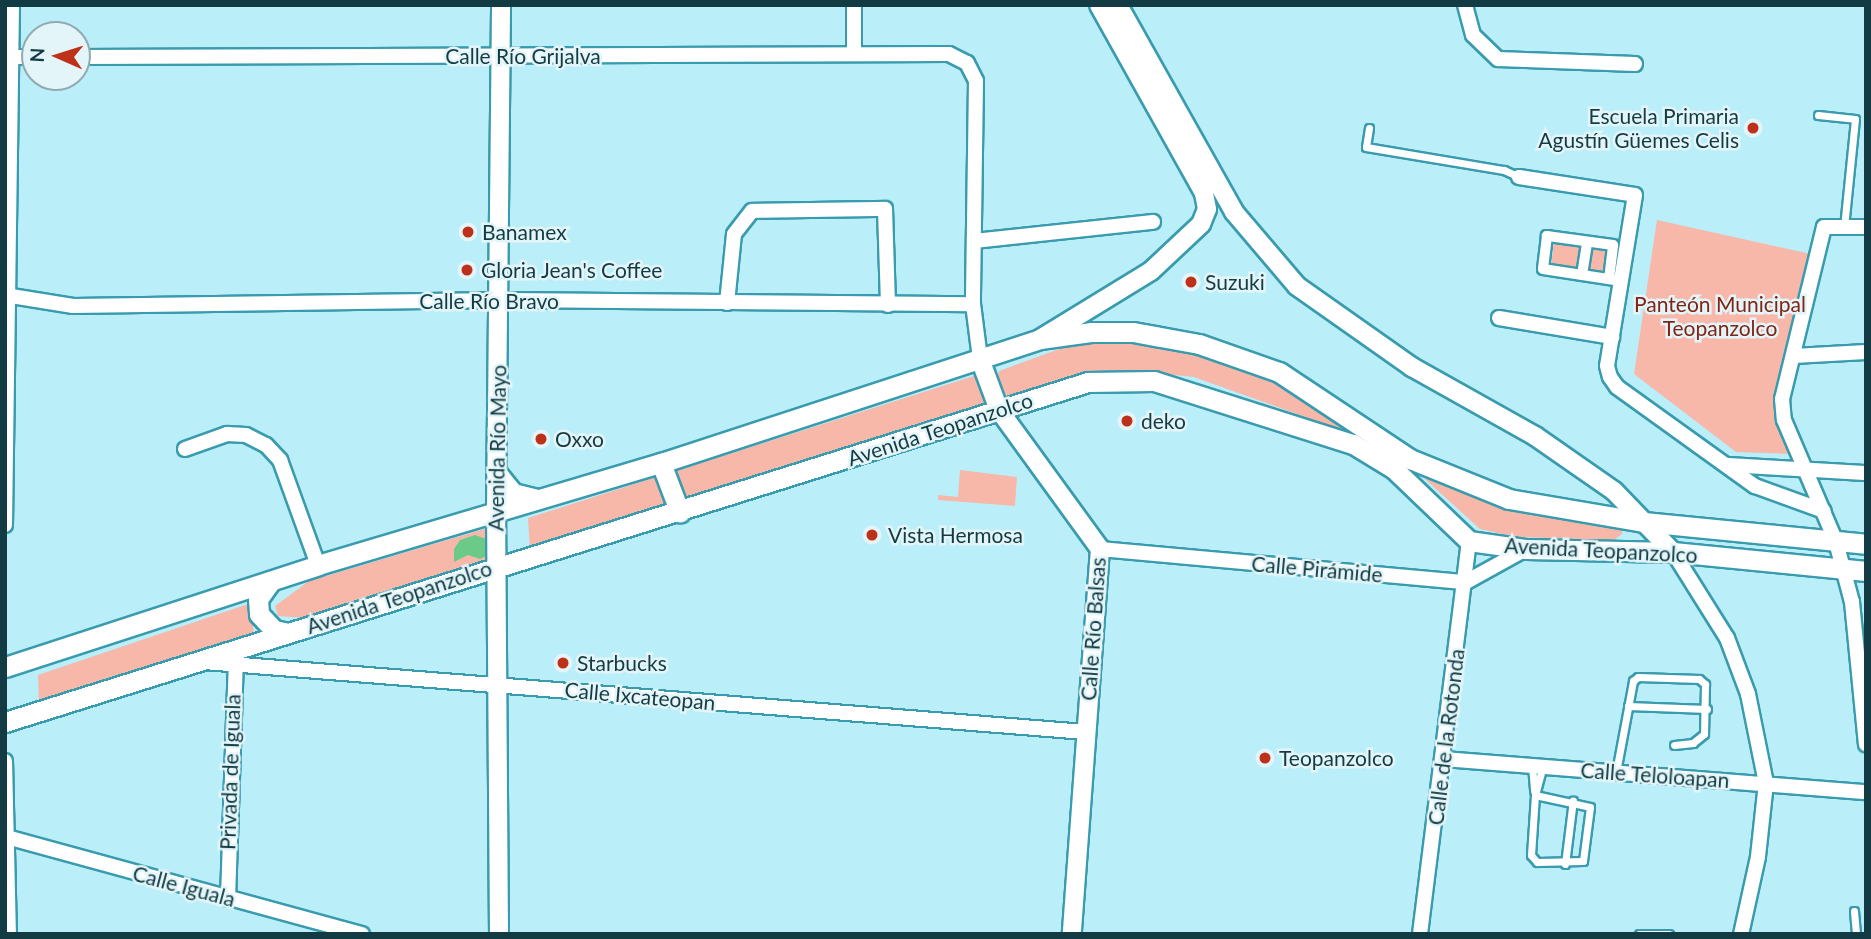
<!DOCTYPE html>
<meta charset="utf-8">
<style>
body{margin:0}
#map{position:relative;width:1871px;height:939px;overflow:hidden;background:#baeffa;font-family:Lato,sans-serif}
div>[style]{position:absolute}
.green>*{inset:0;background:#f7b7a9}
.water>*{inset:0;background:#6cca89}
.roads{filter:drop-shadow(2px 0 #399bae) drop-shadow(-2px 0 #399bae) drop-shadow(0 2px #399bae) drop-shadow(0 -2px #399bae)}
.service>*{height:7px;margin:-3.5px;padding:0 3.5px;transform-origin:3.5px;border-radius:3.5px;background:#fff}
.pedestrian>*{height:10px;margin:-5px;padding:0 5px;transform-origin:5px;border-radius:5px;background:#fff}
.minor>*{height:14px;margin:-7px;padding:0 7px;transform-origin:7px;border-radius:7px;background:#fff}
.tertiary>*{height:18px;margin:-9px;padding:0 9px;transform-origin:9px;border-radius:9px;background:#fff}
.secondary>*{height:19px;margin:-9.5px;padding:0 9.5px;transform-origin:9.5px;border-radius:9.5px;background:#fff}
.dots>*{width:19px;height:19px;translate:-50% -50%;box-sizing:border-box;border:4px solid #e4f5f9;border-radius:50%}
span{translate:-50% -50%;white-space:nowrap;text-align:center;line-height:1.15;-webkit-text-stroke:5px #e4f5f9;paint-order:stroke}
.street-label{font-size:21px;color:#123b43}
.poi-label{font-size:21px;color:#123b43}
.right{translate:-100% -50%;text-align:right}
.left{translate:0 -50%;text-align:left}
.park-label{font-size:21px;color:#802515}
.frame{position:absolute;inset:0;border:7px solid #123b43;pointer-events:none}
.north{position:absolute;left:21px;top:21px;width:70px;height:70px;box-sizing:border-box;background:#e4f5f9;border:2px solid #90abb0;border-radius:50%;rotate:273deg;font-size:19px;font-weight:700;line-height:28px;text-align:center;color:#123b43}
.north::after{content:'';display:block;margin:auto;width:24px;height:32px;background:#bd3119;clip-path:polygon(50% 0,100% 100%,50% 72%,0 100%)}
</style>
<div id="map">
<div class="green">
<i style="clip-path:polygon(1657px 220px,1811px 254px,1781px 397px,1792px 454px,1736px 452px,1634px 374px)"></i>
<i style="clip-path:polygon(1554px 242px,1583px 246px,1579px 271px,1551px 267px)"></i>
<i style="clip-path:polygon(1591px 247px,1610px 249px,1606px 275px,1587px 272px)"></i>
<i style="clip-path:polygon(1108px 340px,1185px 349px,1279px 378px,1375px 442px,1194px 377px,1136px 371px,1008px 399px,997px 379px,999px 371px,1062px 348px)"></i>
<i style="clip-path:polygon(977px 375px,993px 408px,530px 550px,528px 518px)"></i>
<i style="clip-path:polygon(960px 470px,1017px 477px,1015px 506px,938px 500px,938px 495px,958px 497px)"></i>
<i style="clip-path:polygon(1427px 475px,1490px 502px,1622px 528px,1622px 534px,1614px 540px,1516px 537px,1480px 529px,1425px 479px)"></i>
<i style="clip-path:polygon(491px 527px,491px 562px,305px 618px,278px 616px,275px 606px,309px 581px)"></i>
<i style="clip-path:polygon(251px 603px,254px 636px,39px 704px,38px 675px)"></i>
</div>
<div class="water">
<i style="clip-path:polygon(475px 535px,486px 539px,488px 555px,480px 559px,468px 555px,454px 562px,454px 549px,460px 540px)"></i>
</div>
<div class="roads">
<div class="service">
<i style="left:1818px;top:115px;width:37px;rotate:6deg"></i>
<i style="left:1855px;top:119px;width:109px;rotate:95.8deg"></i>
<i style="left:1369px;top:128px;width:19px;rotate:99deg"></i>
<i style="left:1366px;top:147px;width:140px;rotate:9.5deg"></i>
<i style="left:1504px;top:170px;width:17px;rotate:25deg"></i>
<i style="left:1628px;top:706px;width:79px;rotate:2.2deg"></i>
<i style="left:1532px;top:766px;width:25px;rotate:85deg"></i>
<i style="left:1616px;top:772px;width:93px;rotate:-79.4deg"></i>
<i style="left:1633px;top:681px;width:6px;rotate:-39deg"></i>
<i style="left:1638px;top:677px;width:61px;rotate:1.9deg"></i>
<i style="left:1699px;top:679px;width:8px;rotate:40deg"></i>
<i style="left:1705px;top:684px;width:50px;rotate:91.1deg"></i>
<i style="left:1704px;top:734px;width:14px;rotate:141deg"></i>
<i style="left:1693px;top:743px;width:19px;rotate:174deg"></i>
<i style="left:1535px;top:795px;width:56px;rotate:12.3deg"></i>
<i style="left:1590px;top:807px;width:54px;rotate:97.4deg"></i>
<i style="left:1583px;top:861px;width:46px;rotate:178.8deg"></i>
<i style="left:1537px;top:862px;width:9px;rotate:-131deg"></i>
<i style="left:1531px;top:855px;width:60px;rotate:-86.2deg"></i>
<i style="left:1535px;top:795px;width:30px;rotate:-75deg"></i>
<i style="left:1565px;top:864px;width:64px;rotate:-82.9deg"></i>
<i style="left:1854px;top:911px;width:23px;rotate:85deg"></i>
<i style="left:1639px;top:934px;width:30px"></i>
</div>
<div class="pedestrian">
<i style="left:1582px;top:275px;width:33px;rotate:-81deg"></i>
<i style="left:1609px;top:279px;width:34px;rotate:-83deg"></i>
<i style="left:1613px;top:245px;width:67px;rotate:-172.2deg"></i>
<i style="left:1547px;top:236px;width:33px;rotate:97deg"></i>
<i style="left:1543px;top:269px;width:79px;rotate:8.7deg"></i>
</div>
<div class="minor">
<i style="left:1465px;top:5px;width:31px;rotate:75deg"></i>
<i style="left:1473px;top:35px;width:35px;rotate:44deg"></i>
<i style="left:1498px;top:59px;width:137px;rotate:2.1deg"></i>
<i style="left:854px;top:53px;width:48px;rotate:-90deg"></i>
<i style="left:7px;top:57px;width:28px"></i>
<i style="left:77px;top:57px;width:872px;rotate:-0.2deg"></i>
<i style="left:949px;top:54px;width:20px;rotate:27deg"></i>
<i style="left:967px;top:63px;width:20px;rotate:63deg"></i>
<i style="left:976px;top:81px;width:223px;rotate:90.8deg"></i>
<i style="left:973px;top:304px;width:55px;rotate:82.7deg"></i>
<i style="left:1519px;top:177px;width:117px;rotate:8.8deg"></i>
<i style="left:1635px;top:195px;width:173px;rotate:99.3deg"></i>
<i style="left:1607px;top:366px;width:11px;rotate:75deg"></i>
<i style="left:1610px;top:377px;width:12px;rotate:55deg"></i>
<i style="left:1617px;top:387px;width:170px;rotate:35.7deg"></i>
<i style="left:1755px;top:486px;width:73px;rotate:19.9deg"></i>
<i style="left:1866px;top:227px;width:42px;rotate:180deg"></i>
<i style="left:1824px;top:227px;width:177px;rotate:103.7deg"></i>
<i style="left:1782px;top:399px;width:21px;rotate:85deg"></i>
<i style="left:1784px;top:420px;width:133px;rotate:66.9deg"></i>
<i style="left:1836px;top:542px;width:62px;rotate:75.1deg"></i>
<i style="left:1852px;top:602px;width:143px;rotate:84.4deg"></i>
<i style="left:974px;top:241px;width:180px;rotate:-6.1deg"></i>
<i style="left:5px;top:295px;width:69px;rotate:9.2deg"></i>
<i style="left:73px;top:306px;width:425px;rotate:-0.8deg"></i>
<i style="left:498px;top:300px;width:475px;rotate:0.5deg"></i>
<i style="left:727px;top:303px;width:69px;rotate:-84.2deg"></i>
<i style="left:734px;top:234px;width:29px;rotate:-52deg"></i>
<i style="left:752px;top:211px;width:133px;rotate:-0.9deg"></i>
<i style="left:885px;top:209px;width:96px;rotate:88.2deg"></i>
<i style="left:1499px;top:318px;width:115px;rotate:9.5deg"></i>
<i style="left:1794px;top:356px;width:72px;rotate:-3.2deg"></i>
<i style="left:185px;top:449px;width:45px;rotate:-19.7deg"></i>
<i style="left:227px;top:434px;width:19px;rotate:3deg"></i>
<i style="left:246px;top:435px;width:22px;rotate:27deg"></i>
<i style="left:266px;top:445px;width:21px;rotate:47deg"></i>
<i style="left:280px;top:460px;width:112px;rotate:70.1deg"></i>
<i style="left:1727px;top:465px;width:139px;rotate:3.3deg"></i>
<i style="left:5px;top:525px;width:520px;rotate:-89.23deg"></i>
<i style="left:1100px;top:549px;width:367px;rotate:5.2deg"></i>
<i style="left:1466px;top:582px;width:68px;rotate:-28.8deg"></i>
<i style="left:1673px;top:552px;width:102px;rotate:57.9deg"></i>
<i style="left:1727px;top:638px;width:60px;rotate:69.4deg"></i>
<i style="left:1748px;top:694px;width:91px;rotate:78.6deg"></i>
<i style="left:1766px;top:783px;width:74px;rotate:96.2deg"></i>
<i style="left:1758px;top:857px;width:79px;rotate:102.4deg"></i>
<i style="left:204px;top:662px;width:884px;rotate:4.54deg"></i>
<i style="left:1444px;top:759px;width:423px;rotate:4.5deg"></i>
<i style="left:5px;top:761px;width:173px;rotate:88.7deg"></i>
<i style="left:7px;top:837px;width:368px;rotate:15.3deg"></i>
<i style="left:228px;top:899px;width:238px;rotate:-88.1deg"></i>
<i style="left:1420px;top:934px;width:396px;rotate:-82.9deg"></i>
</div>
<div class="tertiary">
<i style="left:1118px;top:5px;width:237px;rotate:60.7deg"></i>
<i style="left:1234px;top:212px;width:97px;rotate:49.6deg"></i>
<i style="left:1297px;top:286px;width:141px;rotate:35.2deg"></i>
<i style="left:1412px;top:367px;width:141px;rotate:29.3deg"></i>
<i style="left:1535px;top:436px;width:96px;rotate:34.8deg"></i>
<i style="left:1614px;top:491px;width:85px;rotate:46deg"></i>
<i style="left:1040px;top:339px;width:130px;rotate:-31.5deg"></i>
<i style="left:1151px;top:271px;width:69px;rotate:-43.2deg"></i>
<i style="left:1201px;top:224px;width:16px;rotate:-68deg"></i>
<i style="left:1207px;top:209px;width:16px;rotate:-101deg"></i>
<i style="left:1204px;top:193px;width:215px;rotate:-119.2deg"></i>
<i style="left:980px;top:359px;width:54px;rotate:69.6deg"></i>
<i style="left:999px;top:410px;width:172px;rotate:54deg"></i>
<i style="left:1100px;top:549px;width:386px;rotate:94.2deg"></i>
<i style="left:499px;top:934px;width:422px;rotate:-90.4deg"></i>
<i style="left:496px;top:512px;width:507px;rotate:-89.43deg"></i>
</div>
<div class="secondary">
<i style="left:661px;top:463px;width:53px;rotate:69.2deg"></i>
<i style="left:496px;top:472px;width:27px;rotate:51deg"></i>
<i style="left:513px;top:493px;width:25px;rotate:14deg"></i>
<i style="left:271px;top:581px;width:22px;rotate:126deg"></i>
<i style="left:258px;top:599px;width:15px;rotate:86deg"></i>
<i style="left:259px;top:614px;width:22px;rotate:47deg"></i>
<i style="left:274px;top:630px;width:14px;rotate:12deg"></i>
<i style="left:5px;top:667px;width:329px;rotate:-18deg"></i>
<i style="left:318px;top:565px;width:358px;rotate:-16.6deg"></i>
<i style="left:661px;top:463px;width:399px;rotate:-18.1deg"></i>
<i style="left:1040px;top:339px;width:51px;rotate:-7.8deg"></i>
<i style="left:1091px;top:332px;width:42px"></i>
<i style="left:1133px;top:332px;width:67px;rotate:10.3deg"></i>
<i style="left:1199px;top:344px;width:85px;rotate:19.3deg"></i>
<i style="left:1279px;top:372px;width:157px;rotate:33.6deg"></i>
<i style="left:1410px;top:459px;width:107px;rotate:22deg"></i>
<i style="left:1509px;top:499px;width:136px;rotate:9.7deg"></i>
<i style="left:1643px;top:522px;width:224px;rotate:5.6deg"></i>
<i style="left:5px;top:722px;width:1135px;rotate:-17.43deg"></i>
<i style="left:1088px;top:382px;width:66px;rotate:-0.9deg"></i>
<i style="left:1154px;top:381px;width:209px;rotate:17.6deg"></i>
<i style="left:1353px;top:444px;width:48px;rotate:31.4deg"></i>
<i style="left:1394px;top:469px;width:104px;rotate:43.8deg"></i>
<i style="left:1469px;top:541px;width:58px;rotate:8deg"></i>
<i style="left:1526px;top:549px;width:147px;rotate:1.2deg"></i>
<i style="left:1673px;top:552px;width:194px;rotate:5.6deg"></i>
</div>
</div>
<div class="dots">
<i style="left:1753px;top:128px;background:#bd3119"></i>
<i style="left:468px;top:232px;background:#bd3119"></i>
<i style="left:467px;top:270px;background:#bd3119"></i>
<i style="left:1191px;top:282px;background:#bd3119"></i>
<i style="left:1127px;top:421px;background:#bd3119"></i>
<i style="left:541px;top:439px;background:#bd3119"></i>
<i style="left:872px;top:535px;background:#bd3119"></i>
<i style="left:563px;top:663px;background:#bd3119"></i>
<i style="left:1265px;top:758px;background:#bd3119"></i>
</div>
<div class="street-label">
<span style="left:523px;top:56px">Calle Río Grijalva</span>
<span style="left:489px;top:301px">Calle Río Bravo</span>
<span style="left:940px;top:429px;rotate:-18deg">Avenida Teopanzolco</span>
<span style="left:497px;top:448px;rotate:-89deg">Avenida Río Mayo</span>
<span style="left:1601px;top:550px;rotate:3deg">Avenida Teopanzolco</span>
<span style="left:1317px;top:569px;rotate:5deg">Calle Pirámide</span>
<span style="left:399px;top:597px;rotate:-18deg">Avenida Teopanzolco</span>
<span style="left:1093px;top:629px;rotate:-86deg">Calle Río Balsas</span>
<span style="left:640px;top:696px;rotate:5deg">Calle Ixcateopan</span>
<span style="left:1446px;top:737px;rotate:-83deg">Calle de la Rotonda</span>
<span style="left:230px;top:772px;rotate:-88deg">Privada de Iguala</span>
<span style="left:1655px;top:775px;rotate:4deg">Calle Teloloapan</span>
<span style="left:184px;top:886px;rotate:15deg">Calle Iguala</span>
</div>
<div class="poi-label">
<span class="right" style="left:1739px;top:128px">Escuela Primaria<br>Agustín Güemes Celis</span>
<span class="left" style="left:482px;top:232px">Banamex</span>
<span class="left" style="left:481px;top:270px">Gloria Jean's Coffee</span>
<span class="left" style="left:1205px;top:282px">Suzuki</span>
<span class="left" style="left:1141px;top:421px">deko</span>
<span class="left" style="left:555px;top:439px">Oxxo</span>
<span class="left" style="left:888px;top:535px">Vista Hermosa</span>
<span class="left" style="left:577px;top:663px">Starbucks</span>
<span class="left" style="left:1279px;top:758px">Teopanzolco</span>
</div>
<div class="park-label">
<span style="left:1720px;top:316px">Panteón Municipal<br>Teopanzolco</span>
</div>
<div class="frame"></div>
<div class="north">N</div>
</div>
